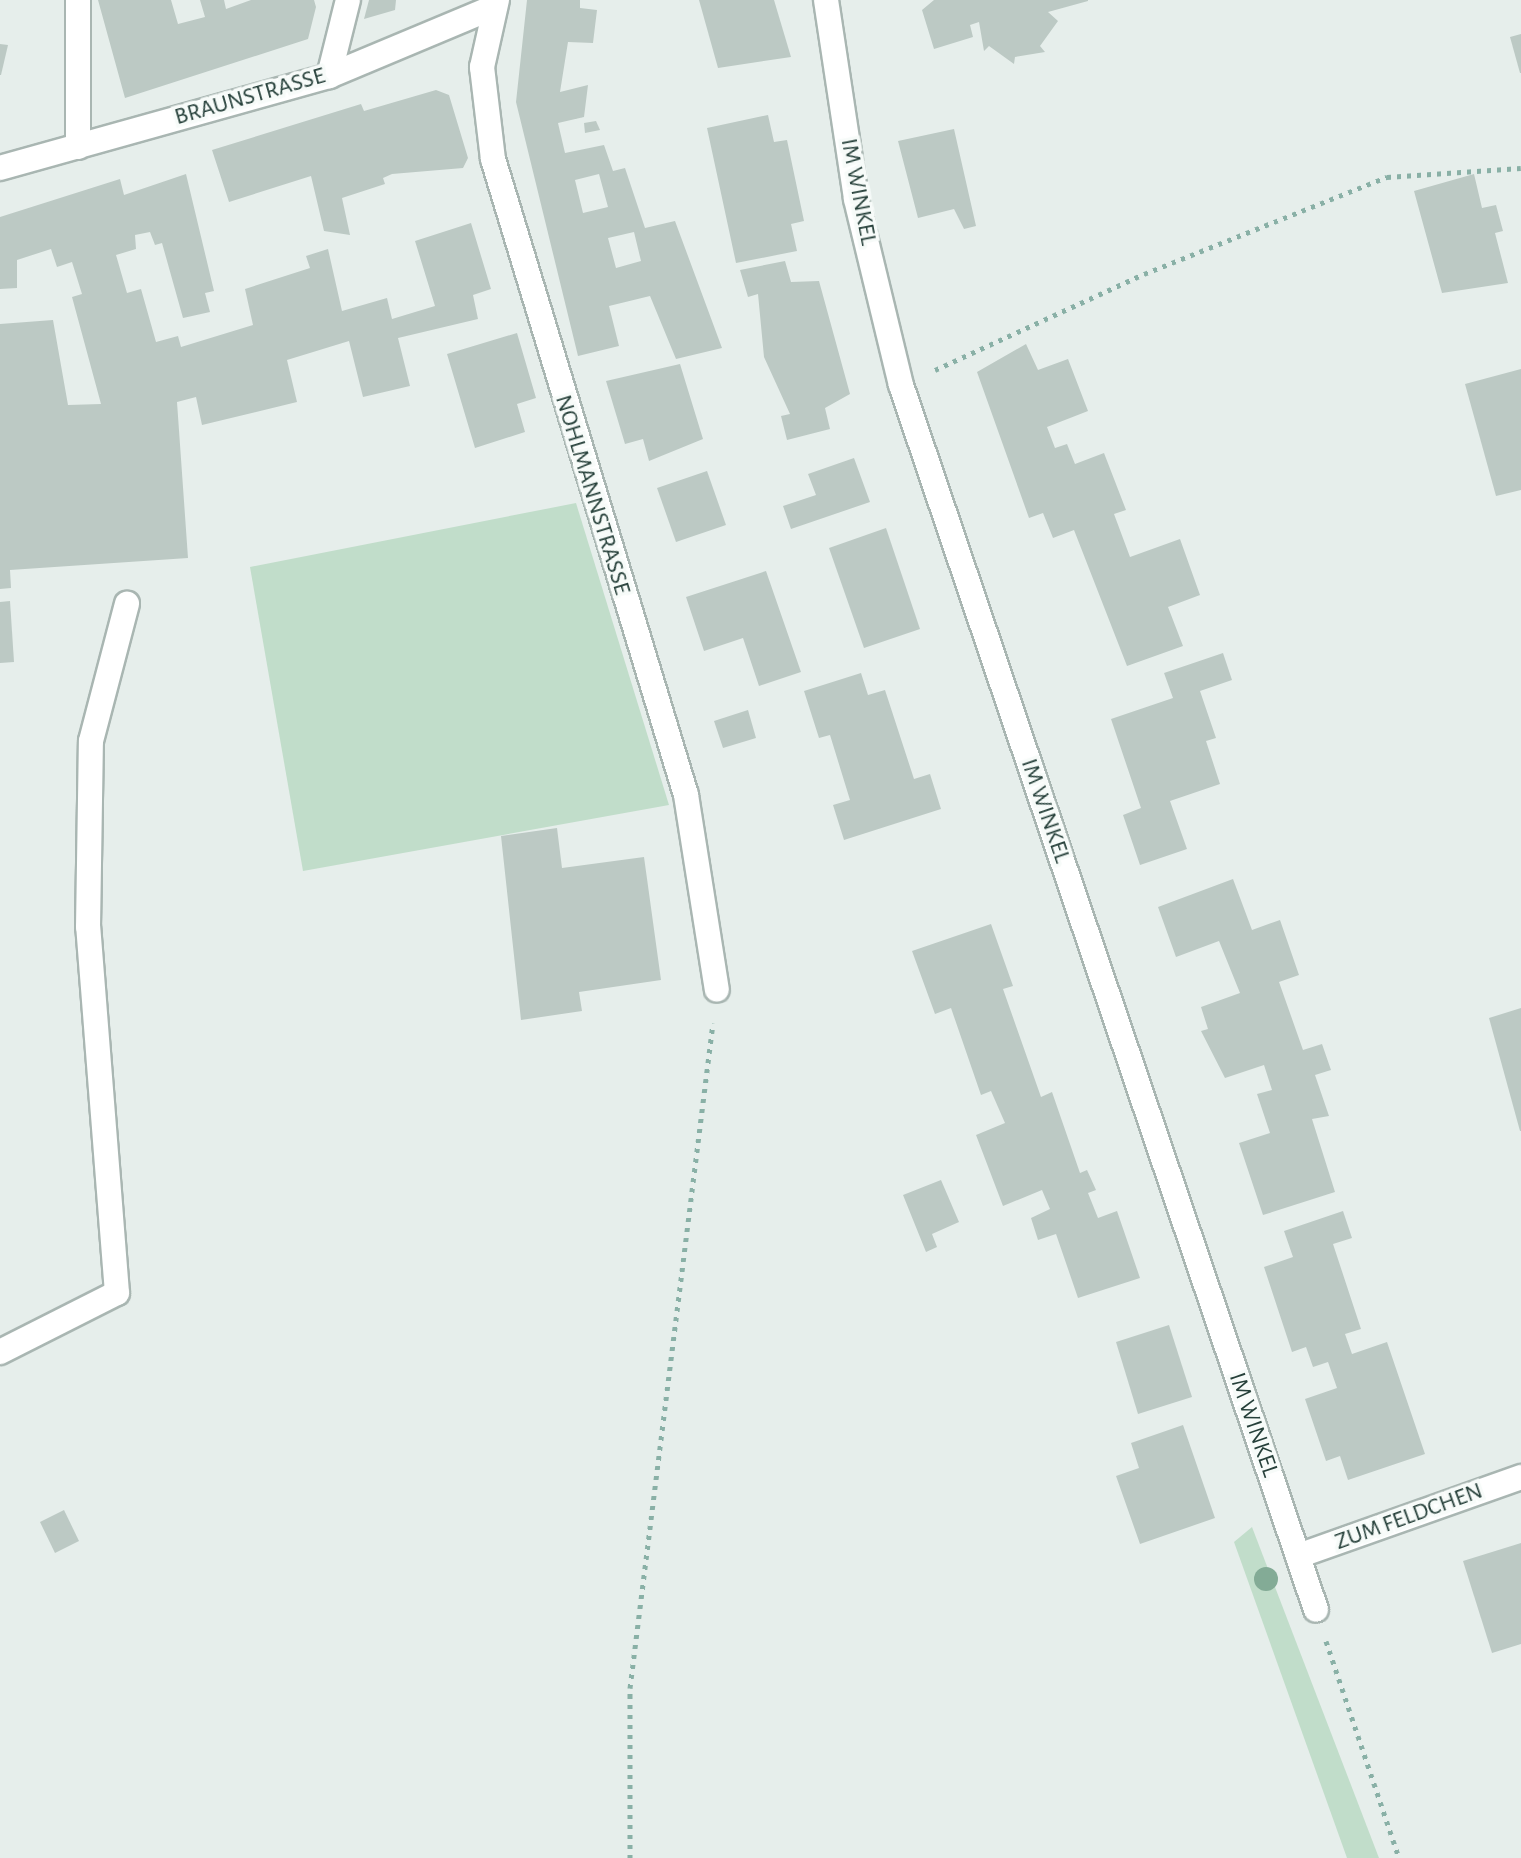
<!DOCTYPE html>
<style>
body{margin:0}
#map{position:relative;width:1521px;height:1858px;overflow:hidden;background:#e6eeeb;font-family:"Alegreya Sans",sans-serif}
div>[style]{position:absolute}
.green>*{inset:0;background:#c1ddca}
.building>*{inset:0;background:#bcc9c4}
.path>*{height:5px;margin-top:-2.5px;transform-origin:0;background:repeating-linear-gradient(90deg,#89b0a6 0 4px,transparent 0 10px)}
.roads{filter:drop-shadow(2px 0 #a9b6b2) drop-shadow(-2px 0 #a9b6b2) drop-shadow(0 2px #a9b6b2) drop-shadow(0 -2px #a9b6b2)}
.minor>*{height:24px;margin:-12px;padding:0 12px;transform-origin:12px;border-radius:12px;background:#fff}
.trees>*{width:24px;height:24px;margin:-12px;border-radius:50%;background:#83ab96}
span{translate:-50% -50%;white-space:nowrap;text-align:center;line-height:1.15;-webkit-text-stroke:7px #f7fbf9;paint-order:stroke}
.street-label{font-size:24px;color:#26403a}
</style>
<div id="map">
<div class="green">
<i style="clip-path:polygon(576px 503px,669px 805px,303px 871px,250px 567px)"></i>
<i style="clip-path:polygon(1252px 1527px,1379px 1858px,1347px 1858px,1234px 1542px)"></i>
</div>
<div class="building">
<i style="clip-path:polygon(98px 0,171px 0,178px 24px,205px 17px,200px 0,224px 0,226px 9px,251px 0,314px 0,316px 7px,308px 39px,125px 98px)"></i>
<i style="clip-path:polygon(369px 0,396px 0,395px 10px,364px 19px)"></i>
<i style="clip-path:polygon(evenodd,527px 0,580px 0,580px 8px,597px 10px,593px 43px,568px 42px,560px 92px,588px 85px,584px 117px,558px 123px,565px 153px,604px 145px,613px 171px,625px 168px,645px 228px,675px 221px,722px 348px,676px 359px,650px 296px,609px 306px,619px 346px,578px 356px,516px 102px,527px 0,599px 174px,608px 207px,583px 213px,575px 180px,599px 174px,527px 0,634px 232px,641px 261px,616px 268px,608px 238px,634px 232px)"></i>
<i style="clip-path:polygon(699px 0,774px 0,791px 57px,718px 68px)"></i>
<i style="clip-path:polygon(934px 0,1088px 0,1088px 1px,1048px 12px,1058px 21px,1040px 46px,1045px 52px,1015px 57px,1014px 64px,989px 46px,984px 51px,979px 22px,970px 25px,973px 37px,934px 49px,922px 10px)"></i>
<i style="clip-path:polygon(1521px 34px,1521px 73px,1520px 73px,1510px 37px)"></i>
<i style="clip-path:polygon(0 44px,8px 45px,1px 75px,0 75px)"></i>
<i style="clip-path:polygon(436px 90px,449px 95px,468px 158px,463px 168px,392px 174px,383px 178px,385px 184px,342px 198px,350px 235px,324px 231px,311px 176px,229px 202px,212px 150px,361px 104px,364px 111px)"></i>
<i style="clip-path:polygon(768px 115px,774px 142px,787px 140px,804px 221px,791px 224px,797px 251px,736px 263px,707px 128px)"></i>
<i style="clip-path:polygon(596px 121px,600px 130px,585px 133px,584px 123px)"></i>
<i style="clip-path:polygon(954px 129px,976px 226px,964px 229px,954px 209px,918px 218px,898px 141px)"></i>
<i style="clip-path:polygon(186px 174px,214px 291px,205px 293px,210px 312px,183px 318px,162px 243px,155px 245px,150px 232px,135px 235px,136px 249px,116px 255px,127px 293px,141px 289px,156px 342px,178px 336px,181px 347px,253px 325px,245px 289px,310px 268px,306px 256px,328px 249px,342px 311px,387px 298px,392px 319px,435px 306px,415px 241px,471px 223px,491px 289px,473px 295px,478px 319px,398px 338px,410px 386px,363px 397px,349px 341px,287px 360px,297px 402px,202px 425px,196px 397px,177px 402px,188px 558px,10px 570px,11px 588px,0 589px,0 324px,53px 320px,68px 405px,101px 404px,72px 297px,82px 294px,72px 262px,57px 267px,51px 249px,17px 260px,17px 288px,0 289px,0 217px,120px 179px,124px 195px)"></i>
<i style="clip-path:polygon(1474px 174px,1482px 208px,1496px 205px,1503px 231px,1495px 233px,1508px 283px,1442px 293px,1414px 191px)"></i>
<i style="clip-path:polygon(785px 261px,791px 282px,819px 281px,850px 394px,825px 408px,830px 429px,787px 440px,781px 416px,790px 414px,764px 357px,758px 294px,748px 297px,740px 270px)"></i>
<i style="clip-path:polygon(517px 333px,536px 398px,517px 404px,525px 432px,475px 448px,447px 354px)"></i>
<i style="clip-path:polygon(1026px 344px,1038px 370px,1068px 359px,1088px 411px,1047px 427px,1055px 448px,1067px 444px,1075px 464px,1104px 453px,1126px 510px,1114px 514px,1130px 557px,1180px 539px,1200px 595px,1168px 607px,1183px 646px,1127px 666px,1074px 530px,1053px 538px,1043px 513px,1029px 518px,977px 372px)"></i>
<i style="clip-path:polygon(680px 364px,703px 439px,649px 461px,643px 439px,625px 444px,606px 381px)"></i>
<i style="clip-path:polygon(1521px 369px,1521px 490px,1496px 496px,1465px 384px)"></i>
<i style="clip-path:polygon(854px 458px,870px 502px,791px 529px,783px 506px,816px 495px,808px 474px)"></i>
<i style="clip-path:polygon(707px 471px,726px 525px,676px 542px,657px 488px)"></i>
<i style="clip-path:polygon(886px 528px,920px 629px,864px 648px,829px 548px)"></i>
<i style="clip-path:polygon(766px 571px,801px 672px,759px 686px,743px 638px,704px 651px,686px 597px)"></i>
<i style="clip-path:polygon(10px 601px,14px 662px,0 663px,0 602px)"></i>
<i style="clip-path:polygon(1223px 653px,1232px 680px,1200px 691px,1216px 738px,1206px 741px,1220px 784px,1170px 801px,1187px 849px,1140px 865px,1123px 815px,1141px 808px,1111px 719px,1173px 698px,1164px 673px)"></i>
<i style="clip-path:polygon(861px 673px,868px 695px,885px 690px,914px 779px,930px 774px,941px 809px,844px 840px,833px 805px,850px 800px,830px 735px,819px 738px,804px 691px)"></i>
<i style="clip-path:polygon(748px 710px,756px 738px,723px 748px,714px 721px)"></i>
<i style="clip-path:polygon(557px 828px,562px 868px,644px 857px,661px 980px,579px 992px,582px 1011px,521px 1020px,501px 836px)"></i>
<i style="clip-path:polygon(1233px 879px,1252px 930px,1280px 920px,1299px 975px,1279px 982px,1303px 1050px,1322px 1044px,1331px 1070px,1315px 1075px,1329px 1116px,1312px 1119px,1335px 1192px,1263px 1215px,1239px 1143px,1270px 1133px,1257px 1094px,1272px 1090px,1264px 1065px,1225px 1078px,1201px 1031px,1208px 1029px,1201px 1007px,1240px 993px,1219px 941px,1176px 957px,1158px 907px)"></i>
<i style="clip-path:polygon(991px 924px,1013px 986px,1003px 989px,1041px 1097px,1052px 1092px,1080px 1173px,1087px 1170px,1096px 1190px,1088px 1193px,1098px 1218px,1117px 1211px,1140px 1278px,1078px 1298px,1056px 1234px,1038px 1240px,1031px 1218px,1050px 1209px,1042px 1190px,1003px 1206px,976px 1135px,1005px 1123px,991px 1091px,981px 1095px,951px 1008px,935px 1014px,912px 951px)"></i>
<i style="clip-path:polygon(1521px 1008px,1521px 1131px,1520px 1131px,1489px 1018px)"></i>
<i style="clip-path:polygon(941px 1180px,959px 1222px,932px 1234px,937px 1247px,926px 1252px,903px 1195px)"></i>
<i style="clip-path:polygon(1343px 1211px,1352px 1238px,1333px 1244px,1361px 1329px,1345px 1334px,1352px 1354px,1387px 1342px,1425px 1454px,1348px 1480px,1340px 1456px,1326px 1461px,1305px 1399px,1337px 1388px,1328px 1362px,1313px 1367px,1306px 1347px,1292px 1352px,1264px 1267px,1293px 1257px,1284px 1231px)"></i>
<i style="clip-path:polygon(1169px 1325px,1192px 1397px,1138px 1414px,1116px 1342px)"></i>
<i style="clip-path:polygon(1183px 1425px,1215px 1518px,1140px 1544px,1116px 1476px,1139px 1468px,1131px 1443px)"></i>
<i style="clip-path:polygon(64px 1510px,79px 1541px,55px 1553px,40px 1522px)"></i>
<i style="clip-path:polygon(1521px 1543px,1521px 1644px,1492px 1653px,1463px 1561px)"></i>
</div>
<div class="path">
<i style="left:935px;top:370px;width:230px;rotate:-24.7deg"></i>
<i style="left:1144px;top:274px;width:262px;rotate:-21.8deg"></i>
<i style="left:1387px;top:177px;width:134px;rotate:-3.8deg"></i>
<i style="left:1326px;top:1641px;width:229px;rotate:71.4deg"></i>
<i style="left:630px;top:1858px;width:170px;rotate:-90deg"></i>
<i style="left:630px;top:1688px;width:670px;rotate:-82.89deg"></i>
</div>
<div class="roads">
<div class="minor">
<i style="left:78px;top:0;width:147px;rotate:90deg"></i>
<i style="left:497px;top:0;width:69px;rotate:102.6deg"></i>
<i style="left:482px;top:67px;width:93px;rotate:83.2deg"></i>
<i style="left:493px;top:159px;width:665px;rotate:73.12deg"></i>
<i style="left:686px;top:795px;width:197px;rotate:81deg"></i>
<i style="left:826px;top:0;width:201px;rotate:81.4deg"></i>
<i style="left:856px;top:199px;width:191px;rotate:76.4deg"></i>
<i style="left:901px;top:385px;width:1293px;rotate:71.28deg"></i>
<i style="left:329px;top:76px;width:78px;rotate:-76deg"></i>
<i style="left:0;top:168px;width:342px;rotate:-15.6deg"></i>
<i style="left:329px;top:76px;width:179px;rotate:-22.7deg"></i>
<i style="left:0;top:1352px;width:131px;rotate:-26.8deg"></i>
<i style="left:117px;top:1293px;width:367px;rotate:-94.5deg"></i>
<i style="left:88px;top:927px;width:186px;rotate:-89.1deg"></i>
<i style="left:91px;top:741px;width:142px;rotate:-75.3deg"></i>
<i style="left:1298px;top:1556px;width:237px;rotate:-19.5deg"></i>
</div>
</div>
<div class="trees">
<i style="left:1266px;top:1579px"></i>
</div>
<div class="street-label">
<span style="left:250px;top:97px;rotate:-16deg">BRAUNSTRASSE</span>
<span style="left:858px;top:192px;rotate:79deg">IM WINKEL</span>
<span style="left:592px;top:495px;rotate:73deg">NOHLMANNSTRASSE</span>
<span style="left:1045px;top:811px;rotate:71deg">IM WINKEL</span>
<span style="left:1253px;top:1425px;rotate:71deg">IM WINKEL</span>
<span style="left:1409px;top:1517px;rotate:-20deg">ZUM FELDCHEN</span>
</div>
</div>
